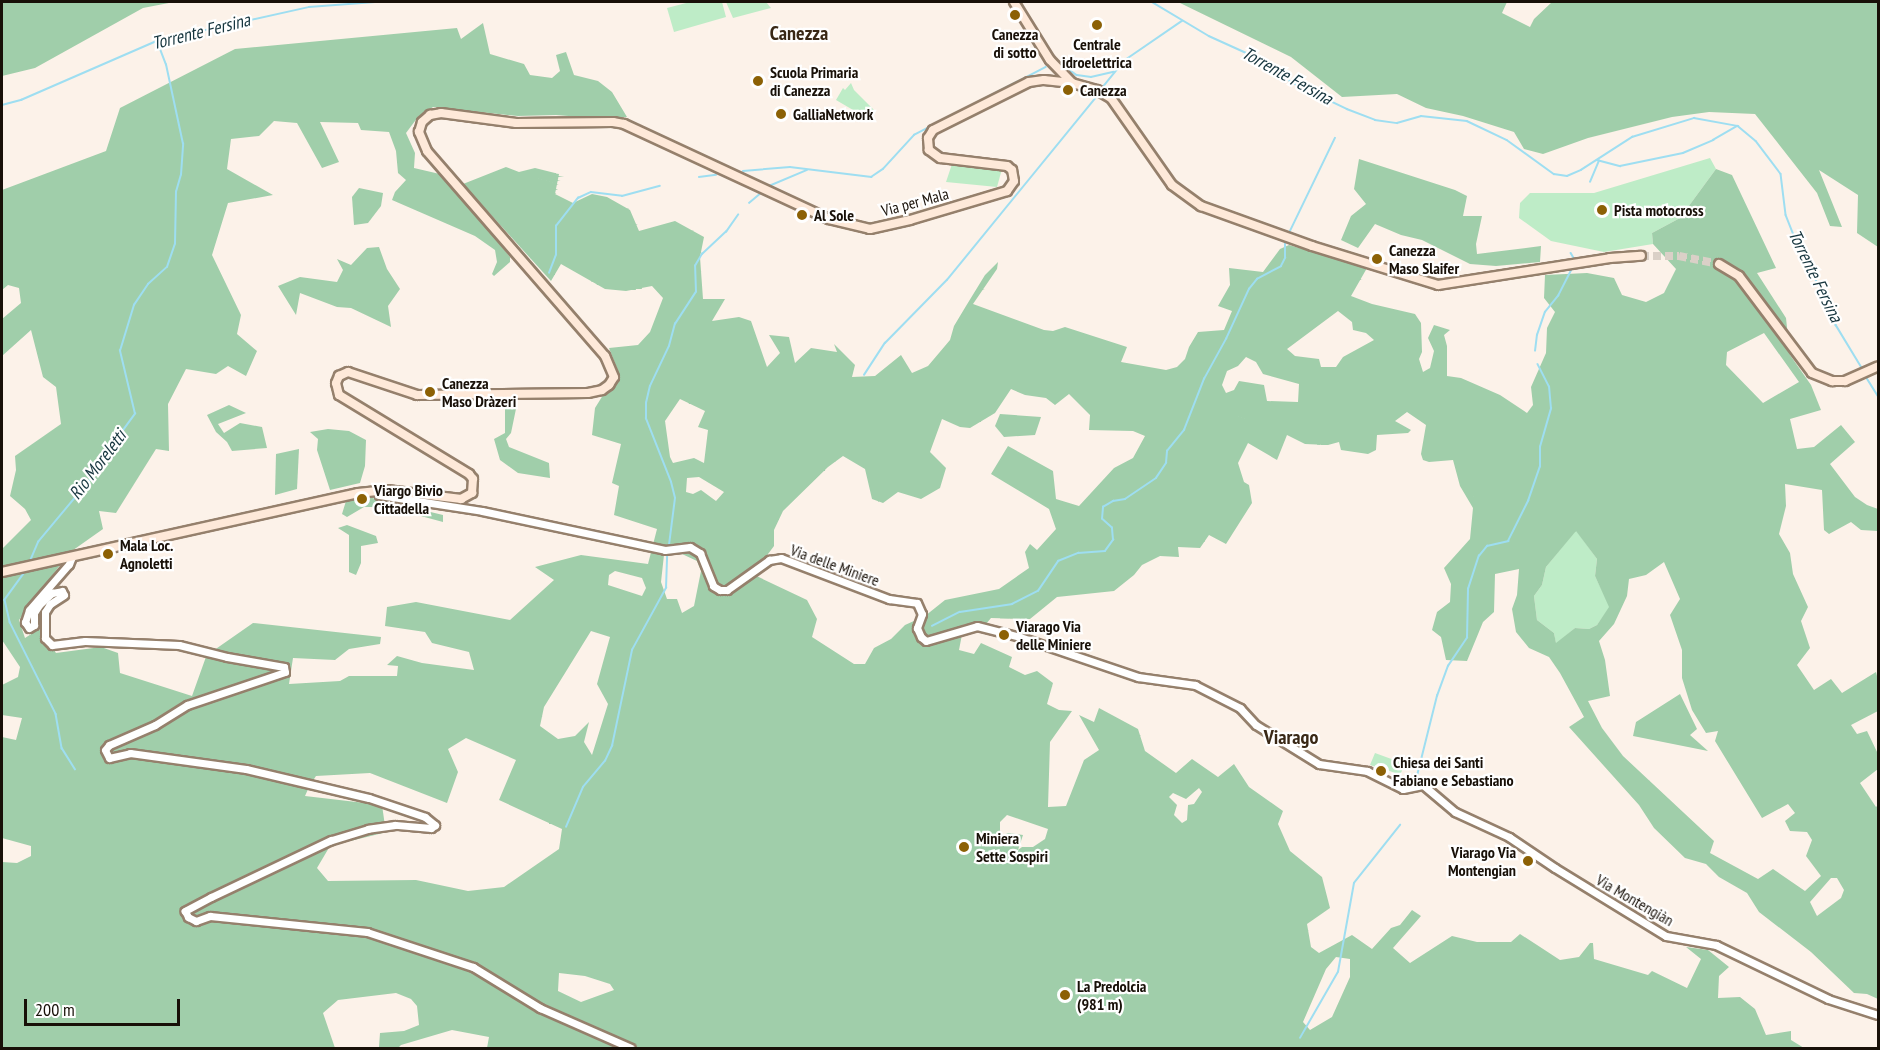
<!DOCTYPE html>
<meta charset="utf-8">
<style>
body{margin:0}
#map{position:relative;width:1880px;height:1050px;overflow:hidden;background:#fcf2e9;font-family:"PT Sans Narrow",sans-serif}
div>[style]{position:absolute}
.green>*{inset:0;background:#beecc7}
.forest>*{inset:0;background:#a0ceaa}
.stream>*{height:1.5px;margin:-0.75px;padding:0 0.75px;transform-origin:0.75px;border-radius:0.75px;background:#9edef1}
.secondary-tunnel>*{height:8px;margin-top:-4px;transform-origin:0;background:repeating-linear-gradient(90deg,#dad0c7 0 8px,transparent 0 12px)}
.roads{filter:drop-shadow(2px 0 #95806c) drop-shadow(-2px 0 #95806c) drop-shadow(0 2px #95806c) drop-shadow(0 -2px #95806c)}
.tertiary>*{height:7px;margin:-3.5px;padding:0 3.5px;transform-origin:3.5px;border-radius:3.5px;background:#fff}
.secondary>*{height:8px;margin:-4px;padding:0 4px;transform-origin:4px;border-radius:4px;background:#fee9d9}
.dots>*{width:16px;height:16px;translate:-50% -50%;box-sizing:border-box;border:3px solid #fff;border-radius:50%}
span{translate:-50% -50%;white-space:nowrap;text-align:center;line-height:1.15;-webkit-text-stroke:4.5px #fff;paint-order:stroke}
.poi-label{font-size:16px;color:#181008;font-weight:700}
.left{translate:0 -50%;text-align:left}
.right{translate:-100% -50%;text-align:right}
.street-label{font-size:16px;color:#181008}
.water-label{font-size:18px;color:#16353e;font-style:italic}
.quarter-label{font-size:20px;color:#392816;font-weight:700}
.frame{position:absolute;inset:0;border:3px solid #181008;pointer-events:none}
.scale{position:absolute;left:24px;top:999px;width:156px;height:27px;box-sizing:border-box;border:3px solid #181008;border-top:0;padding-left:8px;font-size:18px;line-height:21px;white-space:nowrap;color:#181008;-webkit-text-stroke:4px #fff;paint-order:stroke}
</style>
<div id="map">
<div class="green">
<i style="clip-path:polygon(690px 2px,722px 2px,726px 17px,674px 32px,667px 8px)"></i>
<i style="clip-path:polygon(726px 2px,766px 2px,771px 8px,733px 18px)"></i>
<i style="clip-path:polygon(851px 83px,854px 90px,874px 110px,870px 110px,865px 117px,836px 100px,843px 88px,845px 90px)"></i>
<i style="clip-path:polygon(1710px 158px,1716px 169px,1680px 218px,1652px 233px,1653px 244px,1604px 252px,1551px 241px,1519px 218px,1520px 203px,1530px 193px,1594px 193px)"></i>
<i style="clip-path:polygon(952px 164px,1002px 169px,997px 187px,946px 182px)"></i>
<i style="clip-path:polygon(1576px 530px,1597px 559px,1595px 576px,1610px 607px,1597px 625px,1589px 629px,1575px 628px,1556px 644px,1554px 633px,1537px 620px,1534px 596px,1542px 585px,1546px 567px)"></i>
<i style="clip-path:polygon(1375px 753px,1405px 764px,1400px 775px,1382px 768px,1383px 765px,1378px 763px,1376px 767px,1370px 765px)"></i>
</div>
<div class="forest">
<i style="clip-path:polygon(2px 2px,174px 2px,143px 8px,35px 68px,2px 76px)"></i>
<i style="clip-path:polygon(1178px 2px,1507px 2px,1502px 13px,1530px 27px,1534px 19px,1552px 2px,1878px 2px,1878px 247px,1857px 233px,1858px 195px,1819px 170px,1842px 227px,1830px 226px,1817px 193px,1755px 114px,1709px 112px,1672px 117px,1588px 138px,1543px 154px,1524px 149px,1514px 132px,1463px 116px,1426px 108px,1397px 94px,1342px 97px,1291px 57px)"></i>
<i style="clip-path:polygon(483px 23px,490px 54px,524px 64px,530px 75px,552px 78px,560px 71px,556px 55px,566px 52px,574px 75px,598px 81px,612px 92px,627px 117px,606px 119px,556px 115px,518px 116px,433px 107px,418px 117px,406px 133px,415px 153px,414px 168px,444px 175px,510px 257px,510px 262px,494px 276px,492px 274px,497px 262px,495px 250px,475px 236px,392px 200px,395px 192px,406px 180px,398px 173px,396px 151px,389px 132px,361px 130px,358px 123px,320px 122px,339px 162px,322px 168px,297px 123px,274px 121px,259px 136px,231px 139px,227px 169px,273px 195px,228px 203px,212px 255px,241px 315px,237px 334px,257px 351px,246px 376px,228px 366px,216px 374px,186px 369px,168px 404px,169px 451px,156px 449px,116px 513px,99px 511px,103px 529px,69px 553px,19px 620px,25px 638px,39px 629px,56px 653px,101px 647px,118px 653px,120px 673px,192px 696px,207px 654px,283px 667px,284px 672px,241px 684px,109px 744px,109px 759px,130px 754px,246px 770px,309px 787px,305px 796px,382px 805px,385px 826px,349px 833px,185px 911px,196px 922px,210px 917px,344px 929px,472px 968px,509px 989px,629px 1048px,487px 1048px,489px 1037px,452px 1030px,401px 1045px,398px 1048px,372px 1048px,379px 1047px,380px 1033px,404px 1031px,419px 1025px,417px 1006px,411px 999px,396px 993px,338px 1000px,323px 1013px,335px 1048px,2px 1048px,2px 862px,17px 863px,31px 856px,31px 846px,2px 838px,2px 737px,16px 740px,22px 718px,2px 715px,2px 685px,18px 677px,20px 667px,2px 640px,2px 549px,31px 520px,25px 509px,10px 496px,16px 470px,15px 456px,61px 424px,56px 387px,43px 377px,31px 330px,2px 356px,2px 319px,21px 303px,19px 288px,8px 285px,2px 290px,2px 190px,106px 151px,120px 108px,235px 49px,457px 28px,461px 39px)"></i>
<i style="clip-path:polygon(1359px 159px,1455px 190px,1467px 196px,1463px 216px,1482px 216px,1476px 244px,1477px 254px,1541px 246px,1540px 262px,1496px 266px,1470px 264px,1422px 240px,1401px 235px,1375px 224px,1358px 248px,1341px 240px,1351px 216px,1366px 204px,1354px 189px)"></i>
<i style="clip-path:polygon(evenodd,506px 167px,519px 172px,535px 168px,559px 174px,555px 194px,573px 203px,592px 194px,607px 197px,630px 210px,639px 231px,675px 221px,704px 237px,700px 257px,703px 299px,725px 299px,712px 321px,739px 317px,751px 321px,767px 367px,780px 353px,769px 335px,789px 337px,795px 363px,811px 348px,837px 352px,834px 344px,855px 365px,852px 377px,875px 376px,901px 355px,912px 373px,928px 366px,950px 340px,954px 326px,966px 306px,985px 275px,998px 262px,997px 269px,973px 304px,1044px 330px,1053px 331px,1065px 327px,1127px 347px,1121px 362px,1166px 370px,1177px 367px,1185px 359px,1189px 347px,1198px 332px,1224px 330px,1232px 311px,1218px 306px,1230px 285px,1229px 268px,1263px 272px,1280px 249px,1289px 245px,1367px 268px,1351px 296px,1372px 304px,1415px 314px,1421px 323px,1422px 352px,1419px 359px,1423px 372px,1430px 368px,1434px 351px,1428px 338px,1434px 325px,1450px 330px,1444px 335px,1447px 346px,1447px 376px,1461px 378px,1500px 395px,1527px 413px,1533px 405px,1531px 387px,1546px 353px,1547px 328px,1555px 312px,1544px 298px,1545px 275px,1587px 273px,1614px 278px,1622px 295px,1646px 302px,1664px 293px,1676px 269px,1653px 244px,1652px 233px,1680px 218px,1716px 169px,1732px 175px,1776px 268px,1757px 273px,1786px 318px,1790px 355px,1811px 385px,1821px 410px,1790px 419px,1797px 449px,1814px 447px,1841px 425px,1855px 442px,1830px 464px,1855px 497px,1867px 505px,1878px 509px,1878px 531px,1861px 530px,1851px 522px,1829px 534px,1824px 530px,1822px 490px,1785px 484px,1786px 506px,1779px 534px,1790px 553px,1793px 574px,1808px 607px,1801px 621px,1810px 648px,1797px 665px,1814px 690px,1831px 679px,1842px 693px,1876px 672px,1878px 680px,1878px 711px,1851px 725px,1857px 734px,1867px 731px,1878px 754px,1878px 769px,1860px 783px,1876px 807px,1878px 805px,1878px 999px,1867px 994px,1854px 993px,1811px 952px,1759px 912px,1747px 893px,1719px 877px,1706px 864px,1685px 858px,1654px 828px,1639px 805px,1569px 727px,1584px 717px,1560px 673px,1549px 657px,1529px 648px,1516px 632px,1512px 609px,1517px 595px,1519px 569px,1495px 574px,1494px 612px,1483px 622px,1467px 661px,1446px 660px,1441px 637px,1432px 630px,1437px 612px,1450px 602px,1451px 584px,1444px 568px,1470px 539px,1473px 508px,1460px 486px,1453px 460px,1429px 462px,1423px 460px,1421px 454px,1426px 425px,1407px 412px,1395px 421px,1411px 430px,1408px 433px,1377px 435px,1376px 450px,1368px 454px,1341px 450px,1339px 442px,1328px 445px,1305px 444px,1287px 435px,1277px 460px,1248px 443px,1238px 463px,1244px 482px,1249px 485px,1252px 503px,1226px 544px,1209px 535px,1200px 548px,1178px 547px,1179px 557px,1160px 556px,1142px 565px,1134px 575px,1114px 591px,1057px 597px,1030px 619px,991px 618px,986px 624px,964px 624px,959px 650px,974px 654px,981px 643px,1012px 657px,1009px 667px,1025px 675px,1037px 671px,1053px 683px,1047px 704px,1059px 710px,1072px 711px,1050px 742px,1048px 807px,1066px 806px,1084px 760px,1099px 750px,1079px 715px,1094px 722px,1099px 708px,1138px 729px,1145px 751px,1176px 773px,1192px 759px,1218px 777px,1234px 764px,1249px 787px,1283px 811px,1278px 824px,1290px 851px,1322px 877px,1330px 908px,1307px 924px,1311px 947px,1319px 953px,1352px 935px,1372px 949px,1391px 928px,1400px 925px,1412px 910px,1421px 916px,1393px 948px,1410px 963px,1452px 936px,1477px 942px,1511px 942px,1520px 934px,1560px 960px,1579px 957px,1590px 943px,1593px 943px,1594px 959px,1648px 975px,1652px 971px,1687px 988px,1701px 959px,1686px 947px,1708px 950px,1729px 967px,1719px 976px,1718px 998px,1740px 997px,1755px 1009px,1766px 1035px,1791px 1031px,1791px 1040px,1804px 1048px,633px 1048px,559px 1015px,473px 966px,368px 931px,228px 917px,196px 920px,186px 912px,332px 840px,386px 827px,387px 832px,330px 846px,317px 868px,328px 881px,416px 880px,468px 891px,504px 887px,559px 849px,562px 829px,499px 800px,516px 760px,466px 738px,448px 749px,458px 772px,447px 803px,370px 773px,316px 776px,310px 785px,273px 775px,130px 752px,109px 757px,106px 750px,187px 706px,283px 675px,284px 666px,210px 653px,253px 623px,381px 637px,380px 644px,349px 649px,335px 660px,293px 658px,289px 684px,340px 681px,349px 676px,397px 676px,398px 666px,387px 665px,397px 656px,422px 663px,474px 670px,469px 652px,432px 643px,425px 632px,385px 626px,387px 607px,416px 602px,510px 620px,554px 580px,535px 567px,581px 555px,648px 564px,657px 529px,614px 515px,619px 486px,612px 483px,621px 444px,592px 435px,595px 408px,618px 371px,609px 348px,638px 345px,650px 332px,663px 298px,652px 286px,626px 291px,605px 289px,561px 264px,551px 281px,463px 184px,506px 167px,1338px 311px,1352px 322px,1353px 330px,1366px 333px,1374px 340px,1343px 357px,1336px 367px,1321px 367px,1319px 359px,1295px 356px,1287px 349px,1338px 311px,506px 167px,1764px 333px,1799px 382px,1763px 403px,1726px 365px,1727px 352px,1764px 333px,506px 167px,1246px 357px,1256px 362px,1263px 374px,1299px 384px,1298px 402px,1267px 401px,1264px 385px,1239px 381px,1234px 390px,1226px 393px,1222px 385px,1227px 371px,1238px 366px,1246px 357px,506px 167px,1011px 389px,1025px 395px,1046px 398px,1055px 405px,1069px 394px,1090px 415px,1089px 430px,1133px 431px,1145px 436px,1133px 458px,1114px 468px,1079px 506px,1056px 499px,1053px 471px,1008px 446px,991px 474px,1049px 509px,1056px 529px,1037px 550px,1030px 544px,1025px 552px,1029px 568px,999px 589px,945px 600px,925px 616px,905px 625px,891px 639px,874px 648px,865px 664px,854px 664px,812px 637px,817px 619px,807px 600px,748px 572px,765px 558px,774px 546px,774px 530px,783px 511px,828px 467px,843px 456px,865px 469px,872px 499px,883px 503px,898px 492px,921px 499px,940px 488px,946px 468px,930px 452px,942px 419px,960px 427px,970px 428px,995px 413px,1011px 389px,506px 167px,680px 399px,705px 411px,698px 427px,708px 430px,704px 463px,694px 458px,673px 463px,670px 457px,665px 421px,680px 399px,506px 167px,699px 477px,724px 492px,716px 501px,701px 490px,693px 494px,686px 492px,687px 478px,699px 477px,506px 167px,1576px 531px,1597px 559px,1595px 576px,1609px 607px,1597px 625px,1589px 629px,1575px 628px,1556px 643px,1554px 633px,1537px 620px,1534px 596px,1542px 585px,1546px 567px,1576px 531px,506px 167px,677px 544px,682px 554px,697px 561px,701px 571px,694px 606px,682px 613px,677px 599px,667px 599px,661px 582px,665px 546px,677px 544px,506px 167px,1664px 562px,1680px 599px,1670px 615px,1682px 650px,1682px 678px,1692px 710px,1706px 733px,1718px 731px,1715px 741px,1762px 818px,1788px 804px,1795px 813px,1785px 821px,1790px 831px,1807px 832px,1812px 840px,1806px 856px,1821px 876px,1805px 891px,1773px 869px,1758px 879px,1710px 853px,1714px 841px,1623px 756px,1602px 728px,1588px 701px,1610px 696px,1605px 660px,1599px 641px,1614px 624px,1627px 596px,1629px 579px,1646px 575px,1664px 562px,506px 167px,615px 571px,642px 578px,646px 588px,642px 596px,608px 585px,609px 575px,615px 571px,506px 167px,591px 631px,610px 637px,597px 684px,608px 704px,592px 755px,584px 742px,589px 722px,575px 736px,558px 739px,540px 726px,544px 707px,591px 631px,506px 167px,1199px 788px,1202px 792px,1194px 804px,1188px 805px,1187px 820px,1182px 823px,1174px 815px,1177px 805px,1169px 797px,1173px 793px,1186px 799px,1199px 788px,506px 167px,1007px 815px,1048px 829px,1045px 839px,1033px 847px,1022px 847px,1018px 850px,1023px 835px,1008px 833px,1000px 837px,1000px 822px,1007px 815px,506px 167px,1831px 878px,1837px 878px,1844px 890px,1841px 898px,1817px 916px,1810px 902px,1831px 878px,506px 167px,1336px 957px,1350px 959px,1350px 977px,1332px 1017px,1310px 1030px,1303px 1022px,1326px 969px,1336px 957px,506px 167px,559px 973px,585px 976px,610px 984px,614px 990px,581px 1002px,558px 991px,559px 973px)"></i>
<i style="clip-path:polygon(359px 188px,383px 193px,381px 206px,368px 223px,354px 225px,352px 197px)"></i>
<i style="clip-path:polygon(379px 247px,387px 269px,400px 289px,388px 306px,391px 327px,351px 308px,337px 307px,300px 293px,296px 315px,278px 286px,300px 277px,337px 282px,343px 270px,337px 259px,351px 265px,367px 248px)"></i>
<i style="clip-path:polygon(505px 402px,517px 404px,511px 433px,506px 439px,509px 447px,549px 463px,550px 478px,518px 473px,500px 460px,494px 439px,505px 433px)"></i>
<i style="clip-path:polygon(229px 405px,246px 413px,218px 424px,224px 433px,240px 423px,262px 427px,267px 448px,232px 451px,227px 442px,216px 432px,207px 415px)"></i>
<i style="clip-path:polygon(1000px 414px,1041px 417px,1035px 435px,1004px 437px,995px 426px)"></i>
<i style="clip-path:polygon(328px 429px,349px 431px,366px 440px,365px 466px,360px 483px,330px 490px,317px 450px,318px 439px,310px 432px)"></i>
<i style="clip-path:polygon(299px 449px,297px 489px,275px 495px,276px 454px)"></i>
<i style="clip-path:polygon(364px 496px,443px 515px,443px 522px,395px 509px,376px 507px,364px 507px,347px 517px,342px 514px,346px 501px)"></i>
<i style="clip-path:polygon(347px 525px,376px 536px,378px 543px,361px 546px,361px 563px,356px 575px,349px 572px,349px 535px,338px 528px)"></i>
<i style="clip-path:polygon(1680px 694px,1697px 729px,1690px 735px,1708px 751px,1633px 736px,1636px 722px)"></i>
</div>
<div class="stream">
<i style="left:1152px;top:2px;width:66px;rotate:30.8deg"></i>
<i style="left:1209px;top:36px;width:48px;rotate:24.4deg"></i>
<i style="left:1253px;top:56px;width:48px;rotate:34deg"></i>
<i style="left:1293px;top:83px;width:60px;rotate:25.7deg"></i>
<i style="left:1347px;top:109px;width:30px;rotate:21deg"></i>
<i style="left:1375px;top:120px;width:22px;rotate:8deg"></i>
<i style="left:1397px;top:123px;width:25px;rotate:-16deg"></i>
<i style="left:1421px;top:116px;width:46px;rotate:6.2deg"></i>
<i style="left:1467px;top:121px;width:44px;rotate:25.4deg"></i>
<i style="left:1507px;top:140px;width:58px;rotate:35.9deg"></i>
<i style="left:1554px;top:174px;width:13px;rotate:9deg"></i>
<i style="left:1567px;top:176px;width:15px;rotate:-23deg"></i>
<i style="left:1581px;top:170px;width:61px;rotate:-32.9deg"></i>
<i style="left:1632px;top:137px;width:65px;rotate:-17deg"></i>
<i style="left:1694px;top:118px;width:45px;rotate:10.3deg"></i>
<i style="left:1738px;top:126px;width:23px;rotate:40deg"></i>
<i style="left:1756px;top:141px;width:41px;rotate:52.9deg"></i>
<i style="left:1781px;top:174px;width:41px;rotate:83deg"></i>
<i style="left:1786px;top:215px;width:46px;rotate:68.4deg"></i>
<i style="left:1803px;top:258px;width:43px;rotate:59.3deg"></i>
<i style="left:1825px;top:295px;width:32px;rotate:70deg"></i>
<i style="left:1836px;top:325px;width:50px;rotate:58.8deg"></i>
<i style="left:1061px;top:64px;width:19px;rotate:35deg"></i>
<i style="left:1077px;top:75px;width:14px;rotate:8deg"></i>
<i style="left:1091px;top:77px;width:23px;rotate:-13deg"></i>
<i style="left:1102px;top:88px;width:36px;rotate:-51deg"></i>
<i style="left:1125px;top:60px;width:69px;rotate:-34.4deg"></i>
<i style="left:2px;top:105px;width:20px;rotate:-15deg"></i>
<i style="left:21px;top:100px;width:148px;rotate:-23.5deg"></i>
<i style="left:157px;top:41px;width:156px;rotate:-12.6deg"></i>
<i style="left:309px;top:7px;width:66px;rotate:-4.3deg"></i>
<i style="left:1597px;top:160px;width:24px;rotate:15deg"></i>
<i style="left:1620px;top:166px;width:64px;rotate:-11.7deg"></i>
<i style="left:1683px;top:153px;width:33px;rotate:-23deg"></i>
<i style="left:1713px;top:140px;width:28px;rotate:-30deg"></i>
<i style="left:743px;top:171px;width:47px;rotate:-4.9deg"></i>
<i style="left:790px;top:167px;width:82px;rotate:7deg"></i>
<i style="left:871px;top:177px;width:14px;rotate:-34deg"></i>
<i style="left:883px;top:169px;width:46px;rotate:-47.6deg"></i>
<i style="left:914px;top:135px;width:148px;rotate:-27.3deg"></i>
<i style="left:699px;top:177px;width:17px;rotate:-7deg"></i>
<i style="left:1590px;top:182px;width:23px;rotate:-67deg"></i>
<i style="left:769px;top:186px;width:41px;rotate:-22.8deg"></i>
<i style="left:749px;top:203px;width:17px;rotate:-40deg"></i>
<i style="left:1290px;top:231px;width:103px;rotate:-64.2deg"></i>
<i style="left:1571px;top:253px;width:6px;rotate:59deg"></i>
<i style="left:549px;top:273px;width:19px;rotate:-69deg"></i>
<i style="left:556px;top:255px;width:29px;rotate:-90deg"></i>
<i style="left:556px;top:226px;width:36px;rotate:-52deg"></i>
<i style="left:578px;top:198px;width:14px;rotate:-25deg"></i>
<i style="left:591px;top:192px;width:31px;rotate:7deg"></i>
<i style="left:622px;top:196px;width:39px;rotate:-15deg"></i>
<i style="left:1535px;top:351px;width:16px;rotate:-83deg"></i>
<i style="left:1537px;top:335px;width:24px;rotate:-71deg"></i>
<i style="left:1545px;top:312px;width:21px;rotate:-51deg"></i>
<i style="left:1558px;top:296px;width:31px;rotate:-63deg"></i>
<i style="left:864px;top:375px;width:38px;rotate:-57deg"></i>
<i style="left:885px;top:343px;width:88px;rotate:-45.5deg"></i>
<i style="left:947px;top:280px;width:239px;rotate:-50.8deg"></i>
<i style="left:1865px;top:375px;width:25px;rotate:58deg"></i>
<i style="left:669px;top:545px;width:47px;rotate:-82.7deg"></i>
<i style="left:675px;top:498px;width:16px;rotate:-104deg"></i>
<i style="left:671px;top:482px;width:68px;rotate:-111.6deg"></i>
<i style="left:646px;top:419px;width:16px;rotate:-90deg"></i>
<i style="left:646px;top:403px;width:17px;rotate:-77deg"></i>
<i style="left:650px;top:386px;width:44px;rotate:-64.6deg"></i>
<i style="left:669px;top:346px;width:23px;rotate:-75deg"></i>
<i style="left:675px;top:324px;width:38px;rotate:-57deg"></i>
<i style="left:696px;top:292px;width:26px;rotate:-92deg"></i>
<i style="left:695px;top:266px;width:14px;rotate:-60deg"></i>
<i style="left:702px;top:254px;width:33px;rotate:-43deg"></i>
<i style="left:726px;top:232px;width:21px;rotate:-55deg"></i>
<i style="left:30px;top:561px;width:21px;rotate:-67deg"></i>
<i style="left:38px;top:542px;width:109px;rotate:-50.2deg"></i>
<i style="left:108px;top:458px;width:28px;rotate:-63deg"></i>
<i style="left:121px;top:433px;width:24px;rotate:-54deg"></i>
<i style="left:135px;top:414px;width:65px;rotate:-103.4deg"></i>
<i style="left:120px;top:351px;width:48px;rotate:-73.1deg"></i>
<i style="left:134px;top:305px;width:25px;rotate:-56deg"></i>
<i style="left:148px;top:284px;width:25px;rotate:-42deg"></i>
<i style="left:167px;top:267px;width:24px;rotate:-71deg"></i>
<i style="left:175px;top:244px;width:52px;rotate:-88.9deg"></i>
<i style="left:176px;top:192px;width:18px;rotate:-74deg"></i>
<i style="left:181px;top:175px;width:31px;rotate:-86deg"></i>
<i style="left:183px;top:144px;width:81px;rotate:-102.1deg"></i>
<i style="left:166px;top:65px;width:26px;rotate:-111deg"></i>
<i style="left:26px;top:571px;width:36px;rotate:126deg"></i>
<i style="left:5px;top:600px;width:23px;rotate:77deg"></i>
<i style="left:10px;top:622px;width:103px;rotate:63.4deg"></i>
<i style="left:56px;top:714px;width:35px;rotate:80deg"></i>
<i style="left:62px;top:748px;width:25px;rotate:58deg"></i>
<i style="left:932px;top:626px;width:31px;rotate:-27deg"></i>
<i style="left:960px;top:612px;width:53px;rotate:-8.7deg"></i>
<i style="left:1012px;top:604px;width:29px;rotate:-27deg"></i>
<i style="left:1038px;top:591px;width:36px;rotate:-56deg"></i>
<i style="left:1058px;top:561px;width:22px;rotate:-22deg"></i>
<i style="left:1078px;top:553px;width:27px;rotate:-4deg"></i>
<i style="left:1105px;top:551px;width:14px;rotate:-54deg"></i>
<i style="left:1113px;top:540px;width:12px;rotate:-95deg"></i>
<i style="left:1112px;top:528px;width:13px;rotate:-138deg"></i>
<i style="left:1102px;top:519px;width:12px;rotate:-85deg"></i>
<i style="left:1103px;top:507px;width:12px;rotate:-31deg"></i>
<i style="left:1113px;top:501px;width:12px;rotate:-9deg"></i>
<i style="left:1125px;top:499px;width:37px;rotate:-34deg"></i>
<i style="left:1156px;top:478px;width:18px;rotate:-56deg"></i>
<i style="left:1166px;top:463px;width:12px;rotate:-85deg"></i>
<i style="left:1167px;top:451px;width:27px;rotate:-51deg"></i>
<i style="left:1184px;top:430px;width:55px;rotate:-68.6deg"></i>
<i style="left:1204px;top:379px;width:46px;rotate:-61.2deg"></i>
<i style="left:1226px;top:339px;width:55px;rotate:-65.3deg"></i>
<i style="left:1249px;top:289px;width:13px;rotate:-51deg"></i>
<i style="left:1257px;top:279px;width:27px;rotate:-28deg"></i>
<i style="left:1281px;top:266px;width:9px;rotate:-63deg"></i>
<i style="left:1285px;top:258px;width:17px;rotate:-90deg"></i>
<i style="left:1416px;top:780px;width:87px;rotate:-76deg"></i>
<i style="left:1437px;top:696px;width:32px;rotate:-70deg"></i>
<i style="left:1448px;top:666px;width:34px;rotate:-56deg"></i>
<i style="left:1467px;top:638px;width:49px;rotate:-88.8deg"></i>
<i style="left:1468px;top:589px;width:35px;rotate:-72deg"></i>
<i style="left:1479px;top:556px;width:13px;rotate:-51deg"></i>
<i style="left:1487px;top:546px;width:22px;rotate:-13deg"></i>
<i style="left:1508px;top:541px;width:45px;rotate:-63.4deg"></i>
<i style="left:1528px;top:501px;width:36px;rotate:-71deg"></i>
<i style="left:1540px;top:467px;width:20px;rotate:-90deg"></i>
<i style="left:1540px;top:447px;width:40px;rotate:-74deg"></i>
<i style="left:1551px;top:409px;width:22px;rotate:-95deg"></i>
<i style="left:1549px;top:387px;width:25px;rotate:-117deg"></i>
<i style="left:566px;top:827px;width:43px;rotate:-67deg"></i>
<i style="left:583px;top:787px;width:34px;rotate:-50deg"></i>
<i style="left:605px;top:761px;width:17px;rotate:-65deg"></i>
<i style="left:612px;top:746px;width:98px;rotate:-78.2deg"></i>
<i style="left:632px;top:650px;width:71px;rotate:-61.3deg"></i>
<i style="left:666px;top:588px;width:32px;rotate:-88deg"></i>
<i style="left:1300px;top:1038px;width:76px;rotate:-60.1deg"></i>
<i style="left:1338px;top:972px;width:90px;rotate:-79.8deg"></i>
<i style="left:1354px;top:883px;width:74px;rotate:-51.6deg"></i>
</div>
<div class="secondary-tunnel">
<i style="left:1641px;top:256px;width:38px"></i>
<i style="left:1679px;top:256px;width:41px;rotate:11.3deg"></i>
</div>
<div class="roads">
<div class="tertiary">
<i style="left:377px;top:490px;width:5px;rotate:68deg"></i>
<i style="left:379px;top:495px;width:104px;rotate:8.8deg"></i>
<i style="left:482px;top:511px;width:187px;rotate:12deg"></i>
<i style="left:665px;top:550px;width:25px;rotate:-7deg"></i>
<i style="left:690px;top:547px;width:12px;rotate:31deg"></i>
<i style="left:700px;top:553px;width:35px;rotate:68deg"></i>
<i style="left:713px;top:586px;width:8px;rotate:30deg"></i>
<i style="left:720px;top:590px;width:7px"></i>
<i style="left:727px;top:590px;width:52px;rotate:-35.5deg"></i>
<i style="left:769px;top:560px;width:12px;rotate:-9deg"></i>
<i style="left:781px;top:558px;width:116px;rotate:20.8deg"></i>
<i style="left:889px;top:599px;width:28px;rotate:8deg"></i>
<i style="left:917px;top:603px;width:12px;rotate:66deg"></i>
<i style="left:922px;top:614px;width:15px;rotate:110deg"></i>
<i style="left:917px;top:628px;width:10px;rotate:66deg"></i>
<i style="left:921px;top:637px;width:6px;rotate:39deg"></i>
<i style="left:926px;top:641px;width:53px;rotate:-16.4deg"></i>
<i style="left:977px;top:626px;width:44px;rotate:14.3deg"></i>
<i style="left:1020px;top:637px;width:125px;rotate:18.7deg"></i>
<i style="left:1138px;top:677px;width:58px;rotate:8deg"></i>
<i style="left:1195px;top:685px;width:51px;rotate:27.1deg"></i>
<i style="left:1240px;top:708px;width:23px;rotate:47deg"></i>
<i style="left:1256px;top:725px;width:74px;rotate:31.8deg"></i>
<i style="left:1319px;top:764px;width:49px;rotate:8.3deg"></i>
<i style="left:1367px;top:771px;width:40px;rotate:26.6deg"></i>
<i style="left:1403px;top:789px;width:20px;rotate:-11deg"></i>
<i style="left:1423px;top:785px;width:42px;rotate:40.2deg"></i>
<i style="left:1455px;top:812px;width:60px;rotate:24.8deg"></i>
<i style="left:1509px;top:837px;width:55px;rotate:34deg"></i>
<i style="left:1555px;top:868px;width:130px;rotate:31.5deg"></i>
<i style="left:1666px;top:936px;width:51px;rotate:10.2deg"></i>
<i style="left:1716px;top:945px;width:124px;rotate:25.7deg"></i>
<i style="left:1828px;top:999px;width:52px;rotate:17.7deg"></i>
<i style="left:72px;top:557px;width:8px;rotate:113deg"></i>
<i style="left:69px;top:564px;width:61px;rotate:131deg"></i>
<i style="left:29px;top:610px;width:13px;rotate:108deg"></i>
<i style="left:25px;top:622px;width:7px;rotate:56deg"></i>
<i style="left:29px;top:628px;width:6px;rotate:-31deg"></i>
<i style="left:34px;top:625px;width:12px;rotate:-90deg"></i>
<i style="left:34px;top:613px;width:9px;rotate:-58deg"></i>
<i style="left:39px;top:605px;width:18px;rotate:-43deg"></i>
<i style="left:52px;top:593px;width:10px;rotate:-11deg"></i>
<i style="left:62px;top:591px;width:4px;rotate:63deg"></i>
<i style="left:64px;top:595px;width:17px;rotate:147deg"></i>
<i style="left:50px;top:604px;width:9px;rotate:122deg"></i>
<i style="left:45px;top:612px;width:26px;rotate:90deg"></i>
<i style="left:45px;top:638px;width:10px;rotate:45deg"></i>
<i style="left:52px;top:645px;width:33px;rotate:-7deg"></i>
<i style="left:85px;top:641px;width:94px;rotate:2.4deg"></i>
<i style="left:179px;top:645px;width:49px;rotate:14deg"></i>
<i style="left:227px;top:657px;width:58px;rotate:10deg"></i>
<i style="left:284px;top:667px;width:5px;rotate:79deg"></i>
<i style="left:285px;top:672px;width:103px;rotate:161.4deg"></i>
<i style="left:187px;top:705px;width:38px;rotate:148deg"></i>
<i style="left:155px;top:725px;width:50px;rotate:156.5deg"></i>
<i style="left:109px;top:745px;width:6px;rotate:129deg"></i>
<i style="left:105px;top:750px;width:9px;rotate:63deg"></i>
<i style="left:109px;top:758px;width:22px;rotate:-13deg"></i>
<i style="left:130px;top:753px;width:117px;rotate:7.9deg"></i>
<i style="left:246px;top:769px;width:126px;rotate:13.3deg"></i>
<i style="left:369px;top:798px;width:59px;rotate:18.7deg"></i>
<i style="left:425px;top:817px;width:13px;rotate:39deg"></i>
<i style="left:435px;top:825px;width:5px;rotate:143deg"></i>
<i style="left:431px;top:828px;width:36px;rotate:-175deg"></i>
<i style="left:395px;top:825px;width:27px;rotate:172deg"></i>
<i style="left:368px;top:829px;width:39px;rotate:163deg"></i>
<i style="left:331px;top:840px;width:133px;rotate:154.6deg"></i>
<i style="left:211px;top:897px;width:30px;rotate:152deg"></i>
<i style="left:185px;top:911px;width:7px;rotate:63deg"></i>
<i style="left:188px;top:917px;width:9px;rotate:27deg"></i>
<i style="left:196px;top:921px;width:15px;rotate:-20deg"></i>
<i style="left:210px;top:916px;width:158px;rotate:5.8deg"></i>
<i style="left:367px;top:932px;width:112px;rotate:18.3deg"></i>
<i style="left:473px;top:967px;width:79px;rotate:31.5deg"></i>
<i style="left:540px;top:1008px;width:99px;rotate:23.7deg"></i>
</div>
<div class="secondary">
<i style="left:1014px;top:2px;width:68px;rotate:58.2deg"></i>
<i style="left:1050px;top:60px;width:32px;rotate:46deg"></i>
<i style="left:1719px;top:264px;width:23px;rotate:31deg"></i>
<i style="left:1739px;top:276px;width:121px;rotate:53deg"></i>
<i style="left:1812px;top:373px;width:22px;rotate:22deg"></i>
<i style="left:1832px;top:381px;width:13px"></i>
<i style="left:1845px;top:381px;width:36px;rotate:-24deg"></i>
<i style="left:2px;top:572px;width:365px;rotate:-12.5deg"></i>
<i style="left:358px;top:493px;width:29px;rotate:-6deg"></i>
<i style="left:387px;top:490px;width:75px;rotate:6.9deg"></i>
<i style="left:461px;top:499px;width:13px;rotate:-29deg"></i>
<i style="left:472px;top:493px;width:14px;rotate:-86deg"></i>
<i style="left:473px;top:479px;width:6px;rotate:-129deg"></i>
<i style="left:469px;top:474px;width:152px;rotate:-148.7deg"></i>
<i style="left:339px;top:395px;width:12px;rotate:-104deg"></i>
<i style="left:336px;top:383px;width:8px;rotate:-67deg"></i>
<i style="left:339px;top:376px;width:10px;rotate:-24deg"></i>
<i style="left:348px;top:372px;width:73px;rotate:18.4deg"></i>
<i style="left:417px;top:395px;width:171px;rotate:-0.7deg"></i>
<i style="left:588px;top:393px;width:14px;rotate:-12deg"></i>
<i style="left:602px;top:390px;width:9px;rotate:-36deg"></i>
<i style="left:609px;top:385px;width:9px;rotate:-58deg"></i>
<i style="left:614px;top:377px;width:23px;rotate:-113deg"></i>
<i style="left:605px;top:356px;width:271px;rotate:-131deg"></i>
<i style="left:427px;top:151px;width:21px;rotate:-113deg"></i>
<i style="left:419px;top:132px;width:10px;rotate:-73deg"></i>
<i style="left:422px;top:122px;width:11px;rotate:-41deg"></i>
<i style="left:430px;top:115px;width:11px;rotate:-10deg"></i>
<i style="left:441px;top:113px;width:76px;rotate:7.6deg"></i>
<i style="left:516px;top:123px;width:97px;rotate:-0.6deg"></i>
<i style="left:613px;top:122px;width:11px;rotate:10deg"></i>
<i style="left:624px;top:124px;width:226px;rotate:24.9deg"></i>
<i style="left:829px;top:219px;width:42px;rotate:13.7deg"></i>
<i style="left:870px;top:229px;width:41px;rotate:-12.7deg"></i>
<i style="left:910px;top:220px;width:101px;rotate:-16.6deg"></i>
<i style="left:1007px;top:191px;width:12px;rotate:-55deg"></i>
<i style="left:1014px;top:181px;width:11px;rotate:-100deg"></i>
<i style="left:1012px;top:170px;width:6px;rotate:-141deg"></i>
<i style="left:1007px;top:166px;width:67px;rotate:-173.2deg"></i>
<i style="left:940px;top:158px;width:14px;rotate:-144deg"></i>
<i style="left:929px;top:150px;width:12px;rotate:-95deg"></i>
<i style="left:928px;top:138px;width:9px;rotate:-58deg"></i>
<i style="left:933px;top:130px;width:107px;rotate:-26.6deg"></i>
<i style="left:1029px;top:82px;width:15px;rotate:-8deg"></i>
<i style="left:1044px;top:80px;width:28px;rotate:6deg"></i>
<i style="left:1072px;top:83px;width:26px;rotate:16deg"></i>
<i style="left:1097px;top:90px;width:16px;rotate:30deg"></i>
<i style="left:1111px;top:98px;width:106px;rotate:55deg"></i>
<i style="left:1172px;top:185px;width:36px;rotate:36deg"></i>
<i style="left:1201px;top:206px;width:118px;rotate:19.8deg"></i>
<i style="left:1312px;top:246px;width:132px;rotate:17.2deg"></i>
<i style="left:1438px;top:285px;width:174px;rotate:-8.9deg"></i>
<i style="left:1610px;top:258px;width:31px;rotate:-4deg"></i>
</div>
</div>
<div class="dots">
<i style="left:1015px;top:15px;background:#8c6105"></i>
<i style="left:1097px;top:25px;background:#8c6105"></i>
<i style="left:758px;top:81px;background:#8c6105"></i>
<i style="left:1068px;top:90px;background:#8c6105"></i>
<i style="left:781px;top:114px;background:#8c6105"></i>
<i style="left:1602px;top:210px;background:#8c6105"></i>
<i style="left:802px;top:215px;background:#8c6105"></i>
<i style="left:1377px;top:259px;background:#8c6105"></i>
<i style="left:430px;top:392px;background:#8c6105"></i>
<i style="left:362px;top:499px;background:#8c6105"></i>
<i style="left:108px;top:554px;background:#8c6105"></i>
<i style="left:1004px;top:635px;background:#8c6105"></i>
<i style="left:1381px;top:771px;background:#8c6105"></i>
<i style="left:964px;top:847px;background:#8c6105"></i>
<i style="left:1528px;top:861px;background:#8c6105"></i>
<i style="left:1065px;top:995px;background:#8c6105"></i>
</div>
<div class="poi-label">
<span style="left:1015px;top:43px">Canezza<br>di sotto</span>
<span style="left:1097px;top:53px">Centrale<br>idroelettrica</span>
<span class="left" style="left:770px;top:81px">Scuola Primaria<br>di Canezza</span>
<span class="left" style="left:1080px;top:90px">Canezza</span>
<span class="left" style="left:793px;top:114px">GalliaNetwork</span>
<span class="left" style="left:1614px;top:210px">Pista motocross</span>
<span class="left" style="left:814px;top:215px">Al Sole</span>
<span class="left" style="left:1389px;top:259px">Canezza<br>Maso Slaifer</span>
<span class="left" style="left:442px;top:392px">Canezza<br>Maso Dràzeri</span>
<span class="left" style="left:374px;top:499px">Viargo Bivio<br>Cittadella</span>
<span class="left" style="left:120px;top:554px">Mala Loc.<br>Agnoletti</span>
<span class="left" style="left:1016px;top:635px">Viarago Via<br>delle Miniere</span>
<span class="left" style="left:1393px;top:771px">Chiesa dei Santi<br>Fabiano e Sebastiano</span>
<span class="left" style="left:976px;top:847px">Miniera<br>Sette Sospiri</span>
<span class="right" style="left:1516px;top:861px">Viarago Via<br>Montengian</span>
<span class="left" style="left:1077px;top:995px">La Predolcia<br>(981 m)</span>
</div>
<div class="street-label">
<span style="left:915px;top:202px;rotate:-15deg">Via per Mala</span>
<span style="left:835px;top:565px;rotate:20deg">Via delle Miniere</span>
<span style="left:1635px;top:900px;rotate:30deg">Via Montengiàn</span>
</div>
<div class="water-label">
<span style="left:201px;top:32px;rotate:-14deg">Torrente Fersina</span>
<span style="left:1287px;top:76px;rotate:29deg">Torrente Fersina</span>
<span style="left:1815px;top:276px;rotate:64deg">Torrente Fersina</span>
<span style="left:98px;top:465px;rotate:-53deg">Rio Moreletti</span>
</div>
<div class="quarter-label">
<span style="left:799px;top:33px">Canezza</span>
<span style="left:1291px;top:737px">Viarago</span>
</div>
<div class="frame"></div>
<div class="scale">200 m</div>
</div>
